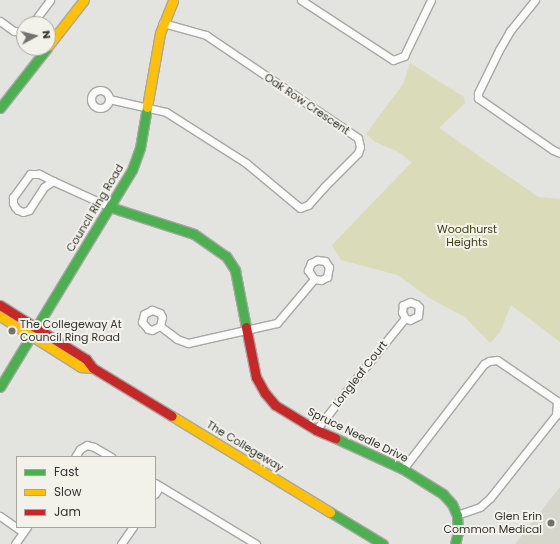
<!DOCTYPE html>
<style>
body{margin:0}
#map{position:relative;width:560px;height:544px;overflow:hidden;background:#e3e3df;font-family:Poppins,sans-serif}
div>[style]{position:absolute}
.built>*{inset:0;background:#d6d6cc}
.green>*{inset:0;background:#dadbb8}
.roads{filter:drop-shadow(1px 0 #a7a7a4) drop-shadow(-1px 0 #a7a7a4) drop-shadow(0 1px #a7a7a4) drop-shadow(0 -1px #a7a7a4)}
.street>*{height:7px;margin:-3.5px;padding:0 3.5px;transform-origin:3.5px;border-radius:3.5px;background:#fbfbfa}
.street>.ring{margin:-3.5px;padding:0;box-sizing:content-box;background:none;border:7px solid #fbfbfa;border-radius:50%}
.fast>*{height:9px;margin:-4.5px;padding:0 4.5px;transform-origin:4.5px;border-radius:4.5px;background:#4caf50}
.slow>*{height:9px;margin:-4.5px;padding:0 4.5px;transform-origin:4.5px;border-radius:4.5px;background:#ffc107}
.jam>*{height:9px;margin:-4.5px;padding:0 4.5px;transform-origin:4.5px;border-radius:4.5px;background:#c62828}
.dots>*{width:11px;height:11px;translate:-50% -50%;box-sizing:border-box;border:2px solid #f2f2eb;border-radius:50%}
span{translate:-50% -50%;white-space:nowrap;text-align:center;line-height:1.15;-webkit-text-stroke:4px #f2f2eb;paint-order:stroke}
.street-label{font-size:11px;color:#333330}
.park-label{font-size:11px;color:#404011}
.poi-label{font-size:11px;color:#333330}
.left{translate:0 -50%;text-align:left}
.right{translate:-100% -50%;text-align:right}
.legend{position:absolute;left:16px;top:456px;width:140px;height:72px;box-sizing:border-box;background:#f2f2eb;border:1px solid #a6a6a0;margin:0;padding:5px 7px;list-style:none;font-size:12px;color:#333330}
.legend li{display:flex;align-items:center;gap:8px;height:20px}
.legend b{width:20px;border:1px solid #a6a6a0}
.north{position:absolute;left:16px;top:16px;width:40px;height:40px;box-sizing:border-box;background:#f2f2eb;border:1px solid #a6a6a0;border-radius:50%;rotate:83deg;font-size:11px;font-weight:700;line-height:16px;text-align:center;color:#333330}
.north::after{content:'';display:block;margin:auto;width:14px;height:18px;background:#71716d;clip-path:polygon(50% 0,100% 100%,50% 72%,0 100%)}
</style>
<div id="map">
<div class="built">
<i style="clip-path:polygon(560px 487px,560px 544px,514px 544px,515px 544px)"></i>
</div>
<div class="green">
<i style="clip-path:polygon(410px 63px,464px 97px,465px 103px,439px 128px,538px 197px,560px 199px,560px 342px,511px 305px,500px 332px,490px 343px,465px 317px,429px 298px,398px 275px,341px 260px,332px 245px,412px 162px,397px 151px,375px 142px,366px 134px,403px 84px)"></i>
</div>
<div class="roads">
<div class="street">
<i style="left:301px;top:0;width:110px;rotate:33.1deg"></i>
<i style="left:393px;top:60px;width:12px;rotate:-20deg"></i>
<i style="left:404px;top:56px;width:62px;rotate:-64.3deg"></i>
<i style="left:535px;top:0;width:40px;rotate:129deg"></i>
<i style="left:510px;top:31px;width:22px;rotate:120deg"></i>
<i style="left:499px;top:50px;width:48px;rotate:116deg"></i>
<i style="left:478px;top:93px;width:5px;rotate:90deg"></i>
<i style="left:478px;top:98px;width:91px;rotate:34.7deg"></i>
<i style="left:553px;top:150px;width:8px;rotate:23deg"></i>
<i style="left:0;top:21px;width:17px;rotate:36deg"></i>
<i style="left:14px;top:31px;width:10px"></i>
<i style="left:32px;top:24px;width:30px;rotate:-53deg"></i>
<i class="ring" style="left:91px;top:90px;width:11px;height:11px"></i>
<i style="left:109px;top:99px;width:58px;rotate:12.8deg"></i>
<i style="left:166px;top:112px;width:95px;rotate:32.5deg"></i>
<i style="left:246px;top:163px;width:70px;rotate:39.8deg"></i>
<i style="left:300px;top:208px;width:9px;rotate:-21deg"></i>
<i style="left:308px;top:205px;width:24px;rotate:-48deg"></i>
<i style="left:324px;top:187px;width:48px;rotate:-45deg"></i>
<i style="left:358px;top:153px;width:6px;rotate:-72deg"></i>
<i style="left:360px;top:147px;width:9px;rotate:-103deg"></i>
<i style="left:358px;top:138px;width:184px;rotate:-145.9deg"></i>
<i style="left:206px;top:35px;width:45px;rotate:-164.4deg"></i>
<i style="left:53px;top:181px;width:16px;rotate:-153deg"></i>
<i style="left:39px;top:174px;width:9px;rotate:180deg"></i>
<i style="left:30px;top:174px;width:29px;rotate:126deg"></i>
<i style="left:13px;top:197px;width:6px;rotate:90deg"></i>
<i style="left:13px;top:203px;width:4px;rotate:63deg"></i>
<i style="left:15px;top:207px;width:4px;rotate:45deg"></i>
<i style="left:18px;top:210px;width:5px;rotate:22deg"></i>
<i style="left:23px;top:212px;width:6px;rotate:-18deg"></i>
<i style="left:29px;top:210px;width:27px;rotate:-57deg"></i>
<i style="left:44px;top:187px;width:11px;rotate:-34deg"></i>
<i style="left:53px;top:181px;width:63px;rotate:24.5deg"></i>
<i style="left:160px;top:326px;width:9px;rotate:-77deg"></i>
<i style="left:162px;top:317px;width:4px;rotate:-117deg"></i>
<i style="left:160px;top:313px;width:9px;rotate:-159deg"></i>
<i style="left:152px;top:310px;width:9px;rotate:153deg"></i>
<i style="left:144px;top:314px;width:8px;rotate:104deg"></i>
<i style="left:142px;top:322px;width:9px;rotate:49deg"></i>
<i style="left:148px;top:329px;width:4px;rotate:14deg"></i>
<i style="left:152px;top:330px;width:9px;rotate:-27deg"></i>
<i style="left:160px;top:326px;width:21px;rotate:37deg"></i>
<i style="left:177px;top:339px;width:12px;rotate:20deg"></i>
<i style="left:188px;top:343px;width:91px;rotate:-12.7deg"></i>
<i style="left:277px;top:323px;width:57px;rotate:-49.9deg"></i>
<i style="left:314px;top:279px;width:7px;rotate:8deg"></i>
<i style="left:321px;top:280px;width:7px;rotate:-27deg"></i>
<i style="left:327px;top:277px;width:10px;rotate:-79deg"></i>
<i style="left:329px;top:267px;width:7px;rotate:-124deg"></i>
<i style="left:325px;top:261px;width:8px;rotate:-173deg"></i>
<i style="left:317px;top:260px;width:7px;rotate:153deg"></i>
<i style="left:311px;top:263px;width:8px;rotate:113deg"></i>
<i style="left:308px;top:270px;width:11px;rotate:56deg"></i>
<i style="left:316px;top:430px;width:83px;rotate:-51.9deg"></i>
<i style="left:367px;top:365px;width:60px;rotate:-51deg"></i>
<i style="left:405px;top:318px;width:5px;rotate:22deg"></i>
<i style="left:410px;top:320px;width:9px;rotate:-27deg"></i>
<i style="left:418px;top:316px;width:9px;rotate:-84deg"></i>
<i style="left:419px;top:307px;width:4px;rotate:-135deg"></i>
<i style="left:416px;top:304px;width:6px;rotate:-162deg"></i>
<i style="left:410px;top:302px;width:8px;rotate:157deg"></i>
<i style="left:403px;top:305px;width:7px;rotate:98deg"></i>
<i style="left:402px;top:312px;width:7px;rotate:63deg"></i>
<i style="left:75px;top:457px;width:9px;rotate:-58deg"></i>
<i style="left:80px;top:449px;width:8px;rotate:-30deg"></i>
<i style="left:87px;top:445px;width:7px;rotate:16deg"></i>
<i style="left:94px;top:447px;width:20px;rotate:30deg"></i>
<i style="left:403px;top:469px;width:133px;rotate:-52.4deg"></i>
<i style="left:484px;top:364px;width:6px;rotate:-31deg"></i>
<i style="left:489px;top:361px;width:8px;rotate:-7deg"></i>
<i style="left:497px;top:360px;width:73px;rotate:34.3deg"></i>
<i style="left:557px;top:401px;width:14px;rotate:94deg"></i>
<i style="left:556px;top:415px;width:106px;rotate:128.5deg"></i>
<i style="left:490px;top:498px;width:13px;rotate:138deg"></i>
<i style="left:480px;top:507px;width:24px;rotate:161deg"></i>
<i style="left:155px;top:483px;width:118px;rotate:31.1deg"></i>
<i style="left:155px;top:494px;width:9px;rotate:-58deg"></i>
<i style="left:0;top:516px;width:28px;rotate:35deg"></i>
<i style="left:15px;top:544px;width:21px;rotate:-55deg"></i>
<i style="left:121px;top:544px;width:21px;rotate:-55deg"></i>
</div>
<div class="fast">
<i style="left:0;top:108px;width:76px;rotate:-51.9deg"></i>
<i style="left:110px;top:207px;width:88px;rotate:17.8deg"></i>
<i style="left:194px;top:234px;width:39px;rotate:35deg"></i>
<i style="left:226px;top:256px;width:17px;rotate:57deg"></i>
<i style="left:235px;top:270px;width:58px;rotate:79.1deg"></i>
<i style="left:0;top:387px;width:254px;rotate:-58.7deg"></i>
<i style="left:132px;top:170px;width:23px;rotate:-70deg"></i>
<i style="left:140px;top:148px;width:42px;rotate:-80.3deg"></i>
<i style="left:335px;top:438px;width:75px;rotate:24.5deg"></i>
<i style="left:403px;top:469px;width:47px;rotate:32deg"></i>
<i style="left:443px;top:494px;width:13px;rotate:48deg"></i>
<i style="left:452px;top:504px;width:12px;rotate:66deg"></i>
<i style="left:457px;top:515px;width:17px;rotate:87deg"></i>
<i style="left:458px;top:532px;width:12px;rotate:104deg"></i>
<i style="left:330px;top:512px;width:62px;rotate:31.1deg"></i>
</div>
<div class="slow">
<i style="left:48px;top:46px;width:58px;rotate:-52deg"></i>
<i style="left:147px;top:107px;width:75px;rotate:-80deg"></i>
<i style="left:160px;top:33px;width:35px;rotate:-68deg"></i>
<i style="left:0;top:316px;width:96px;rotate:32.2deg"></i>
<i style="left:81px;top:367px;width:12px;rotate:5deg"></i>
<i style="left:172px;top:416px;width:185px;rotate:31.3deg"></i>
</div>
<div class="jam">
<i style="left:0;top:305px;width:102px;rotate:32.1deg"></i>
<i style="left:86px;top:359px;width:11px;rotate:52deg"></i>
<i style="left:93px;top:368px;width:92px;rotate:31.3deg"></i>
<i style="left:246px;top:327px;width:51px;rotate:78.7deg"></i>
<i style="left:256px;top:377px;width:18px;rotate:61deg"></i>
<i style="left:265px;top:393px;width:16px;rotate:50deg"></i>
<i style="left:275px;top:405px;width:48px;rotate:31.4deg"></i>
<i style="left:316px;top:430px;width:21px;rotate:23deg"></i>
</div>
</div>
<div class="dots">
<i style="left:12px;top:331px;background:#71716d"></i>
<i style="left:551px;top:523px;background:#71716d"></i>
</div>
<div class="street-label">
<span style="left:307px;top:104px;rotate:34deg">Oak Row Crescent</span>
<span style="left:95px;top:208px;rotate:-59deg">Council Ring Road</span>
<span style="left:360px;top:374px;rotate:-52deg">Longleaf Court</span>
<span style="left:358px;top:435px;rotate:26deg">Spruce Needle Drive</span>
<span style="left:245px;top:446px;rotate:31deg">The Collegeway</span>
</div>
<div class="park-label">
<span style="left:467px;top:236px">Woodhurst<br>Heights</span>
</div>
<div class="poi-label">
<span class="left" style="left:20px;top:331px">The Collegeway At<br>Council Ring Road</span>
<span class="right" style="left:542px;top:523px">Glen Erin<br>Common Medical</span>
</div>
<ul class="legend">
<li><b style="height:5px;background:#4caf50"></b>Fast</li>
<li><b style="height:5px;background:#ffc107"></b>Slow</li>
<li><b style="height:5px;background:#c62828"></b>Jam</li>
</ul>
<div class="north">N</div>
</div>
